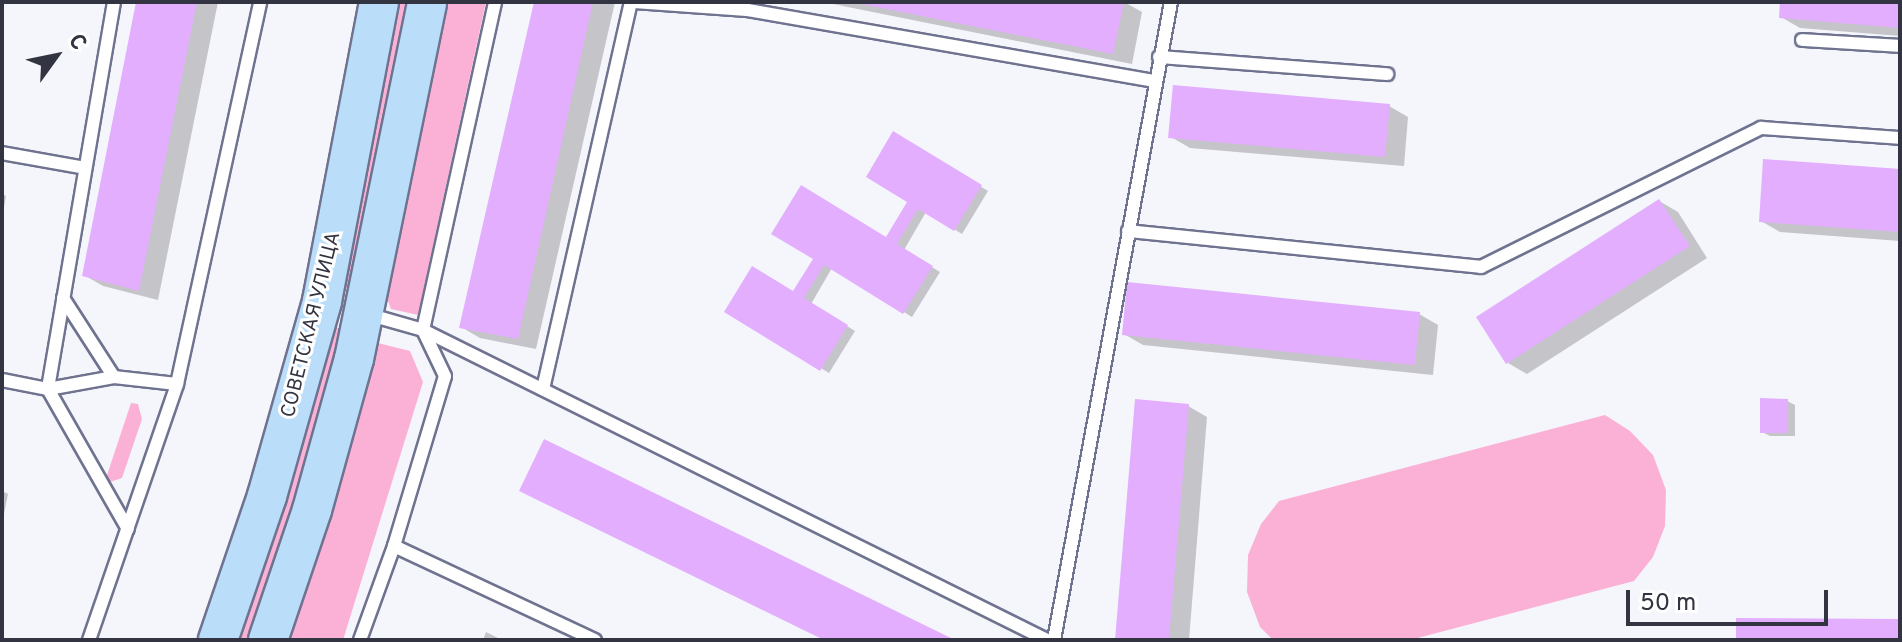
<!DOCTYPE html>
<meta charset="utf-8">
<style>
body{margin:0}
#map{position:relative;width:1902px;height:642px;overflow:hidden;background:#f5f6fc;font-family:Overpass,sans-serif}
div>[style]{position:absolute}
.green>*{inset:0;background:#fbb1d6}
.shadow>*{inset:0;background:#0003}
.building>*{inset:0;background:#e2aefd}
.roads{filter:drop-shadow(2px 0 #6f738f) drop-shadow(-2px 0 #6f738f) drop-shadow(0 2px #6f738f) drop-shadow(0 -2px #6f738f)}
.service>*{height:12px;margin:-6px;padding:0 6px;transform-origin:6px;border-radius:6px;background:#fff}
.primary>*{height:38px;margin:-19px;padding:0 19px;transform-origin:19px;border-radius:19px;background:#baddfa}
span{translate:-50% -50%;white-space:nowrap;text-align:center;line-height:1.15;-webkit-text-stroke:6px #fff;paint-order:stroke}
.street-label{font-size:20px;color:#333441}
.frame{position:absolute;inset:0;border:4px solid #333441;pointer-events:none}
.north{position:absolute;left:16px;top:16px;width:80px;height:80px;-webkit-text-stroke:6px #fff;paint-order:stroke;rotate:57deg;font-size:22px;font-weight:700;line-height:32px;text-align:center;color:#333441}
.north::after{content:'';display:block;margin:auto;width:28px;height:36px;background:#333441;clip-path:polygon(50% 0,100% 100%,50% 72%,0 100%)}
.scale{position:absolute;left:1626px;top:590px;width:202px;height:36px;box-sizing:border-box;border:4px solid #333441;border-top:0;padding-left:10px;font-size:24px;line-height:28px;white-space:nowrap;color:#333441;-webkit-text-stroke:6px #fff;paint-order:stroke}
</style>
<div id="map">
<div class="green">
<i style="clip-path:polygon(395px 2px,412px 2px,354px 290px,336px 285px)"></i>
<i style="clip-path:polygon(437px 2px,486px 2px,418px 315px,391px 309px,381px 282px)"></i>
<i style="clip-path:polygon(330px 326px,343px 329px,317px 434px,250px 640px,235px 640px)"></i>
<i style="clip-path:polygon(370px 341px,410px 351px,423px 382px,343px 640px,280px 640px)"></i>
<i style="clip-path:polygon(131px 403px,138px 404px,142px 419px,122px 478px,104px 484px)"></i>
<i style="clip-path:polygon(1605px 415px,1630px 431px,1653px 455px,1666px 490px,1665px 526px,1653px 557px,1634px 581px,1410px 640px,1273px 640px,1260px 627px,1247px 592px,1248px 555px,1261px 524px,1279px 501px)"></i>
</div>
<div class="shadow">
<i style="clip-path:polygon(138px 2px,218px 2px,158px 300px,103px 286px,84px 275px)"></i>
<i style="clip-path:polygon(536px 2px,615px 2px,536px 349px,480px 338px,461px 327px)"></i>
<i style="clip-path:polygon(823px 2px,1124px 2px,1142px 12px,1132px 64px)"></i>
<i style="clip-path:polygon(1783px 2px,1900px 2px,1900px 36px,1800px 28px,1781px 17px)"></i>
<i style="clip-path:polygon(1389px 106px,1408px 117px,1404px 166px,1190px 148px,1171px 137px)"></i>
<i style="clip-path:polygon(894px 134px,988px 191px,962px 234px,926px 212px,904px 250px,940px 272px,912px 317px,832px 268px,811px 304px,855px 331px,829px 373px,727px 311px,794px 293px,815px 258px,887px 240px,910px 202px)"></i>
<i style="clip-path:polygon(1900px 171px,1900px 241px,1780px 232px,1761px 221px)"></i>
<i style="clip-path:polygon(2px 194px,6px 196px,2px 219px)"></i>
<i style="clip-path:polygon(1659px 201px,1678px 212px,1707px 258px,1527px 374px,1508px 363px)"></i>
<i style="clip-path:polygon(1419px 314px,1438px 325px,1433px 375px,1143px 345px,1124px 334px)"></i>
<i style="clip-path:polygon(1787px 401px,1795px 405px,1795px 436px,1770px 436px,1762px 432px)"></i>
<i style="clip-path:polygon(1188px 406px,1207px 417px,1189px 640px,1117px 640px)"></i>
<i style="clip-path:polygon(2px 491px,8px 494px,2px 524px)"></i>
<i style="clip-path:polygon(486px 632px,502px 640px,483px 640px)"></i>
</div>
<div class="building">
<i style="clip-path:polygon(136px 2px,197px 2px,139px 291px,82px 276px)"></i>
<i style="clip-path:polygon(534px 2px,593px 2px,518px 339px,459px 328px)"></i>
<i style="clip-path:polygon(851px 2px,1124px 2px,1113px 54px)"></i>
<i style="clip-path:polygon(1780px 2px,1900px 2px,1900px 28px,1779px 18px)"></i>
<i style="clip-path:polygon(1173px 85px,1390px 104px,1385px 157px,1168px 138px)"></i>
<i style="clip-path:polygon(893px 131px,982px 185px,954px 231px,918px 209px,897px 244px,933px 266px,903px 314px,824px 265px,804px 298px,848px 325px,820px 371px,724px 312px,752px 266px,793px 291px,813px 259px,771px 234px,801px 185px,886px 237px,907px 202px,866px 177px)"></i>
<i style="clip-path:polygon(1763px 159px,1900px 169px,1900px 232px,1759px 222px)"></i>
<i style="clip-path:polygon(1659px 199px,1690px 246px,1506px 364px,1476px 317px)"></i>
<i style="clip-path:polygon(1127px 282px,1420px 312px,1415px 365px,1122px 335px)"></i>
<i style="clip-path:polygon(1760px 398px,1788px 399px,1788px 433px,1760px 433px)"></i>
<i style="clip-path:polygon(1135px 399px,1189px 404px,1169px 640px,1115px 640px)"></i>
<i style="clip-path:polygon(544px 439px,955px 640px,824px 640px,519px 491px)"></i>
<i style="clip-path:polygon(1736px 618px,1900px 619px,1900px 640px,1736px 640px)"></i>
</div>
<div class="roads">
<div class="service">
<i style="left:114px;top:2px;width:393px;rotate:99.7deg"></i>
<i style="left:48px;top:389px;width:161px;rotate:60.3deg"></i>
<i style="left:633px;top:2px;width:115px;rotate:4deg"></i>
<i style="left:748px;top:10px;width:413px;rotate:9.9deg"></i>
<i style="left:1802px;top:40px;width:98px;rotate:3.5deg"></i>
<i style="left:1159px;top:57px;width:229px;rotate:4.3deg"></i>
<i style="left:2px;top:153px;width:84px;rotate:10.2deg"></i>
<i style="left:1128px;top:231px;width:355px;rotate:5.8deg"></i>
<i style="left:1481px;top:267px;width:313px;rotate:-26.4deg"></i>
<i style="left:1761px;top:128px;width:139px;rotate:4.1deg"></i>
<i style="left:63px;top:298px;width:94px;rotate:57.2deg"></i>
<i style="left:367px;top:314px;width:58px;rotate:15.9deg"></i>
<i style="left:423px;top:330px;width:697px;rotate:26.42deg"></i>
<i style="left:2px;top:380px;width:47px;rotate:11.1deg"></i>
<i style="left:48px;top:389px;width:67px;rotate:-10.3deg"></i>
<i style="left:114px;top:377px;width:63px;rotate:6.3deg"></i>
<i style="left:543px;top:389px;width:397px;rotate:-77.2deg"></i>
<i style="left:394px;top:546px;width:222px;rotate:25.1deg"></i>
<i style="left:89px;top:640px;width:271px;rotate:-71deg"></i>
<i style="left:177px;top:384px;width:391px;rotate:-77.7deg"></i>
<i style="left:360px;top:640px;width:100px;rotate:-70.1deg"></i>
<i style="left:394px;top:546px;width:177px;rotate:-73.3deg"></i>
<i style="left:445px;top:376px;width:51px;rotate:-115.6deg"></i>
<i style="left:423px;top:330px;width:336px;rotate:-77.6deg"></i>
<i style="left:1054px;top:640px;width:649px;rotate:-79.61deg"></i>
</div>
<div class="primary">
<i style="left:218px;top:640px;width:152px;rotate:-71.2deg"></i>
<i style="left:267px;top:496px;width:203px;rotate:-74.2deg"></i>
<i style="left:322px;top:301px;width:304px;rotate:-79.2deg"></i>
<i style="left:268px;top:640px;width:137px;rotate:-71.3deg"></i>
<i style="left:312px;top:510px;width:157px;rotate:-74.5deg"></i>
<i style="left:354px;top:359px;width:364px;rotate:-78.4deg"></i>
</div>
</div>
<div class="street-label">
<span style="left:312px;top:325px;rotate:-76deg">СОВЕТСКАЯ УЛИЦА</span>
</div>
<div class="frame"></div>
<div class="north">С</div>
<div class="scale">50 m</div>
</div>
